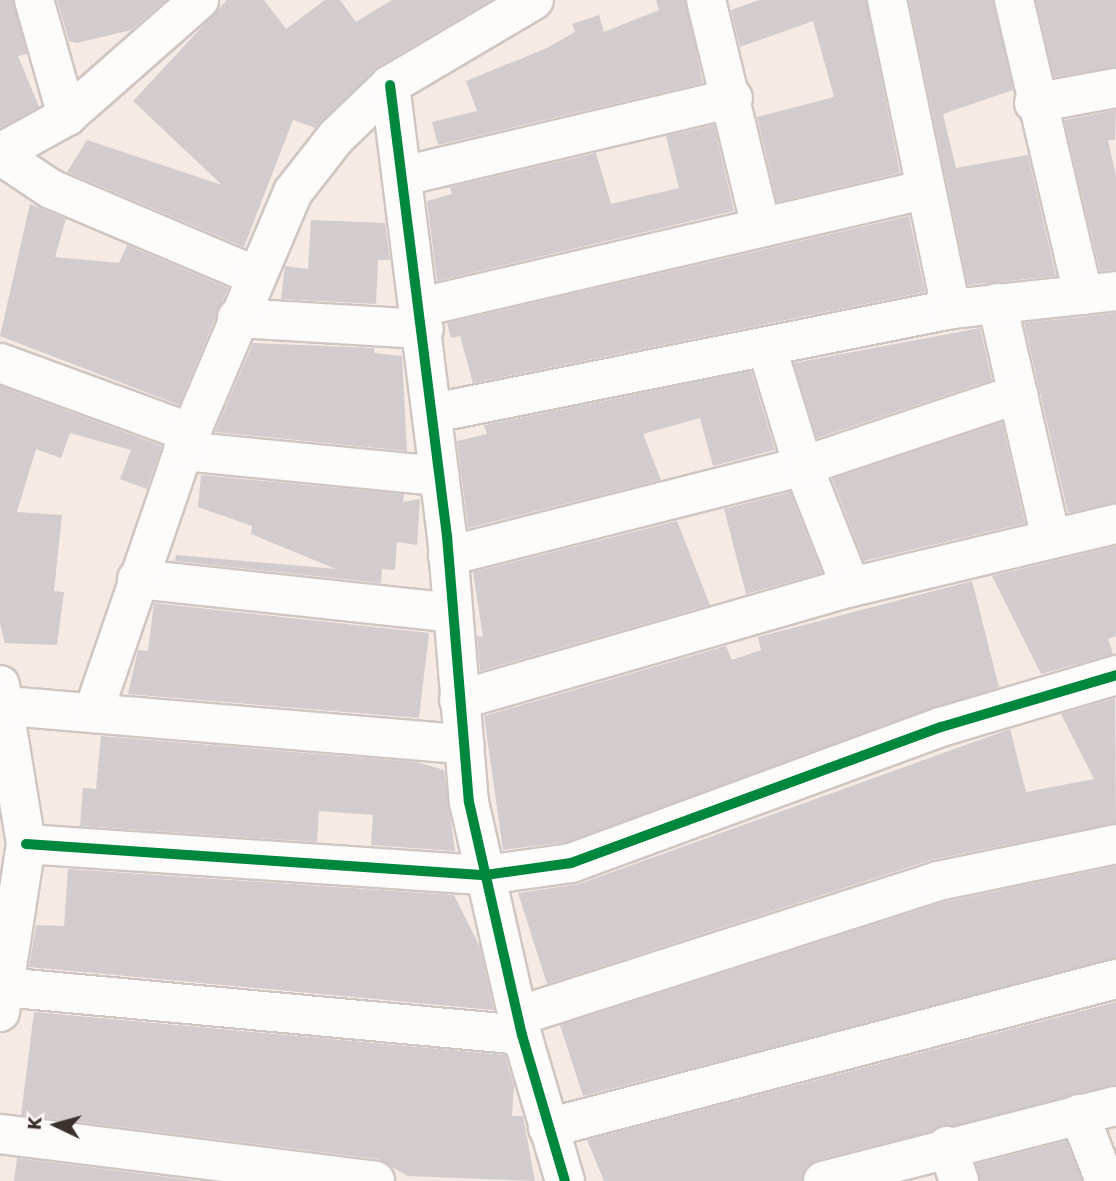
<!DOCTYPE html>
<style>
body{margin:0}
#map{position:relative;width:1116px;height:1181px;overflow:hidden;background:#f5eae4;font-family:Jost,sans-serif}
div>[style]{position:absolute}
.building>*{inset:0;background:#d3cccd}
.roads{filter:drop-shadow(2px 0 #d0c6c1) drop-shadow(-2px 0 #d0c6c1) drop-shadow(0 2px #d0c6c1) drop-shadow(0 -2px #d0c6c1)}
.minor>*{height:38px;margin:-19px;padding:0 19px;transform-origin:19px;border-radius:19px;background:#fefcfb}
.cycleway>*{height:10px;margin:-5px;padding:0 5px;transform-origin:5px;border-radius:5px;background:#00873e}
span{translate:-50% -50%;white-space:nowrap;text-align:center;line-height:1.15;-webkit-text-stroke:5px #fdf8f5;paint-order:stroke}
.north{position:absolute;left:21px;top:1090px;width:70px;height:70px;-webkit-text-stroke:5px #fdf8f5;paint-order:stroke;rotate:275deg;font-size:19px;font-weight:700;line-height:28px;text-align:center;color:#3c322d}
.north::after{content:'';display:block;margin:auto;width:24px;height:32px;background:#3c322d;clip-path:polygon(50% 0,100% 100%,50% 72%,0 100%)}
</style>
<div id="map">
<div class="building">
<i style="clip-path:polygon(0 0,13px 0,27px 54px,18px 56px,39px 107px,0 128px)"></i>
<i style="clip-path:polygon(57px 0,166px 0,131px 30px,77px 43px,69px 41px)"></i>
<i style="clip-path:polygon(227px 0,264px 0,286px 29px,325px 0,340px 0,356px 22px,392px 0,491px 0,377px 67px,316px 128px,293px 120px,244px 247px,67px 172px,87px 140px,222px 185px,133px 101px)"></i>
<i style="clip-path:polygon(656px 0,685px 0,703px 83px,438px 145px,432px 122px,477px 111px,466px 81px,547px 48px,575px 32px,572px 24px,599px 15px,604px 32px,659px 10px)"></i>
<i style="clip-path:polygon(759px 0,866px 0,900px 173px,777px 202px,757px 117px,834px 97px,813px 21px,740px 47px,731px 10px)"></i>
<i style="clip-path:polygon(909px 0,993px 0,1013px 90px,943px 114px,956px 168px,1028px 155px,1056px 276px,968px 285px)"></i>
<i style="clip-path:polygon(1036px 0,1116px 0,1116px 67px,1054px 77px)"></i>
<i style="clip-path:polygon(1116px 110px,1115px 140px,1108px 140px,1116px 176px,1116px 270px,1100px 271px,1064px 120px)"></i>
<i style="clip-path:polygon(714px 125px,734px 211px,437px 281px,427px 201px,452px 194px,450px 187px,596px 153px,611px 204px,679px 188px,666px 136px)"></i>
<i style="clip-path:polygon(30px 204px,66px 219px,55px 257px,119px 263px,127px 245px,228px 288px,179px 405px,0 336px)"></i>
<i style="clip-path:polygon(909px 216px,925px 292px,473px 383px,460px 336px,451px 338px,447px 323px)"></i>
<i style="clip-path:polygon(311px 220px,385px 223px,390px 260px,378px 260px,376px 304px,281px 299px,285px 266px,308px 269px)"></i>
<i style="clip-path:polygon(1116px 313px,1116px 503px,1068px 513px,1024px 323px)"></i>
<i style="clip-path:polygon(980px 328px,992px 380px,817px 438px,794px 363px)"></i>
<i style="clip-path:polygon(253px 343px,374px 348px,374px 353px,402px 356px,407px 451px,215px 432px)"></i>
<i style="clip-path:polygon(751px 371px,775px 450px,713px 466px,700px 418px,643px 434px,661px 480px,468px 528px,457px 441px,487px 434px,484px 425px)"></i>
<i style="clip-path:polygon(0 386px,162px 446px,147px 489px,120px 479px,131px 450px,70px 433px,61px 458px,36px 449px,17px 512px,62px 515px,54px 591px,64px 592px,57px 645px,5px 643px,0 624px)"></i>
<i style="clip-path:polygon(1002px 422px,1025px 523px,864px 561px,832px 479px)"></i>
<i style="clip-path:polygon(201px 475px,404px 494px,403px 502px,420px 499px,417px 545px,397px 542px,395px 570px,382px 569px,381px 583px,175px 561px,176px 555px,336px 569px,251px 534px,252px 526px,198px 507px)"></i>
<i style="clip-path:polygon(790px 492px,822px 573px,746px 594px,724px 509px)"></i>
<i style="clip-path:polygon(677px 521px,710px 605px,480px 671px,477px 636px,483px 637px,473px 572px)"></i>
<i style="clip-path:polygon(1116px 546px,1116px 636px,1108px 639px,1113px 654px,1041px 674px,992px 576px)"></i>
<i style="clip-path:polygon(972px 581px,999px 687px,566px 842px,503px 850px,484px 716px,726px 646px,732px 660px,761px 650px,758px 637px)"></i>
<i style="clip-path:polygon(154px 603px,429px 633px,419px 718px,128px 694px,138px 650px,148px 651px)"></i>
<i style="clip-path:polygon(1115px 698px,1116px 823px,931px 860px,547px 984px,518px 893px,579px 884px,1010px 729px,1026px 792px,1094px 779px,1061px 714px)"></i>
<i style="clip-path:polygon(101px 736px,416px 762px,444px 770px,455px 851px,371px 845px,373px 815px,319px 811px,317px 842px,80px 826px,83px 788px,96px 789px)"></i>
<i style="clip-path:polygon(1116px 866px,1116px 958px,583px 1096px,560px 1025px,944px 902px)"></i>
<i style="clip-path:polygon(68px 869px,454px 895px,480px 947px,494px 1010px,29px 967px,36px 925px,64px 926px)"></i>
<i style="clip-path:polygon(1116px 1002px,1116px 1085px,818px 1160px,802px 1181px,604px 1181px,587px 1140px)"></i>
<i style="clip-path:polygon(34px 1012px,505px 1055px,514px 1086px,512px 1116px,523px 1116px,535px 1181px,408px 1176px,378px 1159px,21px 1115px)"></i>
<i style="clip-path:polygon(1066px 1141px,1082px 1181px,980px 1181px,976px 1164px)"></i>
<i style="clip-path:polygon(17px 1158px,199px 1181px,14px 1181px)"></i>
</div>
<div class="roads">
<div class="minor">
<i style="left:34px;top:0;width:121px;rotate:74.1deg"></i>
<i style="left:706px;top:0;width:230px;rotate:76.4deg"></i>
<i style="left:887px;top:0;width:316px;rotate:78.3deg"></i>
<i style="left:1014px;top:0;width:303px;rotate:76.8deg"></i>
<i style="left:390px;top:85px;width:455px;rotate:82.8deg"></i>
<i style="left:447px;top:536px;width:267px;rotate:85.3deg"></i>
<i style="left:469px;top:802px;width:239px;rotate:77.2deg"></i>
<i style="left:522px;top:1035px;width:152px;rotate:73.6deg"></i>
<i style="left:1034px;top:103px;width:83px;rotate:-10.4deg"></i>
<i style="left:0;top:153px;width:77px;rotate:-28.9deg"></i>
<i style="left:67px;top:116px;width:176px;rotate:-41.3deg"></i>
<i style="left:0;top:155px;width:61px;rotate:33.7deg"></i>
<i style="left:51px;top:189px;width:223px;rotate:23deg"></i>
<i style="left:403px;top:176px;width:339px;rotate:-13.3deg"></i>
<i style="left:997px;top:303px;width:242px;rotate:77.1deg"></i>
<i style="left:421px;top:307px;width:515px;rotate:-13.12deg"></i>
<i style="left:237px;top:318px;width:187px;rotate:3.4deg"></i>
<i style="left:767px;top:348px;width:123px;rotate:73deg"></i>
<i style="left:803px;top:466px;width:130px;rotate:68.4deg"></i>
<i style="left:0;top:363px;width:203px;rotate:20.1deg"></i>
<i style="left:434px;top:413px;width:527px;rotate:-11.37deg"></i>
<i style="left:951px;top:309px;width:166px;rotate:-6.2deg"></i>
<i style="left:183px;top:451px;width:258px;rotate:5.6deg"></i>
<i style="left:448px;top:556px;width:366px;rotate:-14.2deg"></i>
<i style="left:803px;top:466px;width:227px;rotate:-18.5deg"></i>
<i style="left:137px;top:579px;width:318px;rotate:6.1deg"></i>
<i style="left:0;top:685px;width:161px;rotate:80.7deg"></i>
<i style="left:26px;top:844px;width:170px;rotate:98.8deg"></i>
<i style="left:459px;top:700px;width:408px;rotate:-16.1deg"></i>
<i style="left:851px;top:587px;width:272px;rotate:-13.4deg"></i>
<i style="left:7px;top:706px;width:459px;rotate:4.8deg"></i>
<i style="left:93px;top:713px;width:277px;rotate:-71deg"></i>
<i style="left:183px;top:451px;width:281px;rotate:-67deg"></i>
<i style="left:293px;top:192px;width:70px;rotate:-52deg"></i>
<i style="left:336px;top:137px;width:75px;rotate:-43.9deg"></i>
<i style="left:390px;top:85px;width:167px;rotate:-30.6deg"></i>
<i style="left:26px;top:844px;width:460px;rotate:3.9deg"></i>
<i style="left:485px;top:875px;width:87px;rotate:-7.9deg"></i>
<i style="left:571px;top:863px;width:394px;rotate:-20.2deg"></i>
<i style="left:941px;top:727px;width:183px;rotate:-16.5deg"></i>
<i style="left:3px;top:987px;width:521px;rotate:5.28deg"></i>
<i style="left:518px;top:1016px;width:441px;rotate:-17.8deg"></i>
<i style="left:938px;top:881px;width:182px;rotate:-11.7deg"></i>
<i style="left:1079px;top:1114px;width:72px;rotate:68.8deg"></i>
<i style="left:548px;top:1128px;width:587px;rotate:-14.7deg"></i>
<i style="left:0;top:1134px;width:378px;rotate:7.1deg"></i>
<i style="left:947px;top:1146px;width:37px;rotate:71deg"></i>
<i style="left:823px;top:1181px;width:302px;rotate:-14.4deg"></i>
</div>
</div>
<div class="cycleway">
<i style="left:390px;top:85px;width:455px;rotate:82.8deg"></i>
<i style="left:447px;top:536px;width:267px;rotate:85.3deg"></i>
<i style="left:469px;top:802px;width:239px;rotate:77.2deg"></i>
<i style="left:522px;top:1035px;width:152px;rotate:73.6deg"></i>
<i style="left:26px;top:844px;width:460px;rotate:3.9deg"></i>
<i style="left:485px;top:875px;width:87px;rotate:-7.9deg"></i>
<i style="left:571px;top:863px;width:394px;rotate:-20.2deg"></i>
<i style="left:941px;top:727px;width:183px;rotate:-16.5deg"></i>
</div>
<div class="north">K</div>
</div>
